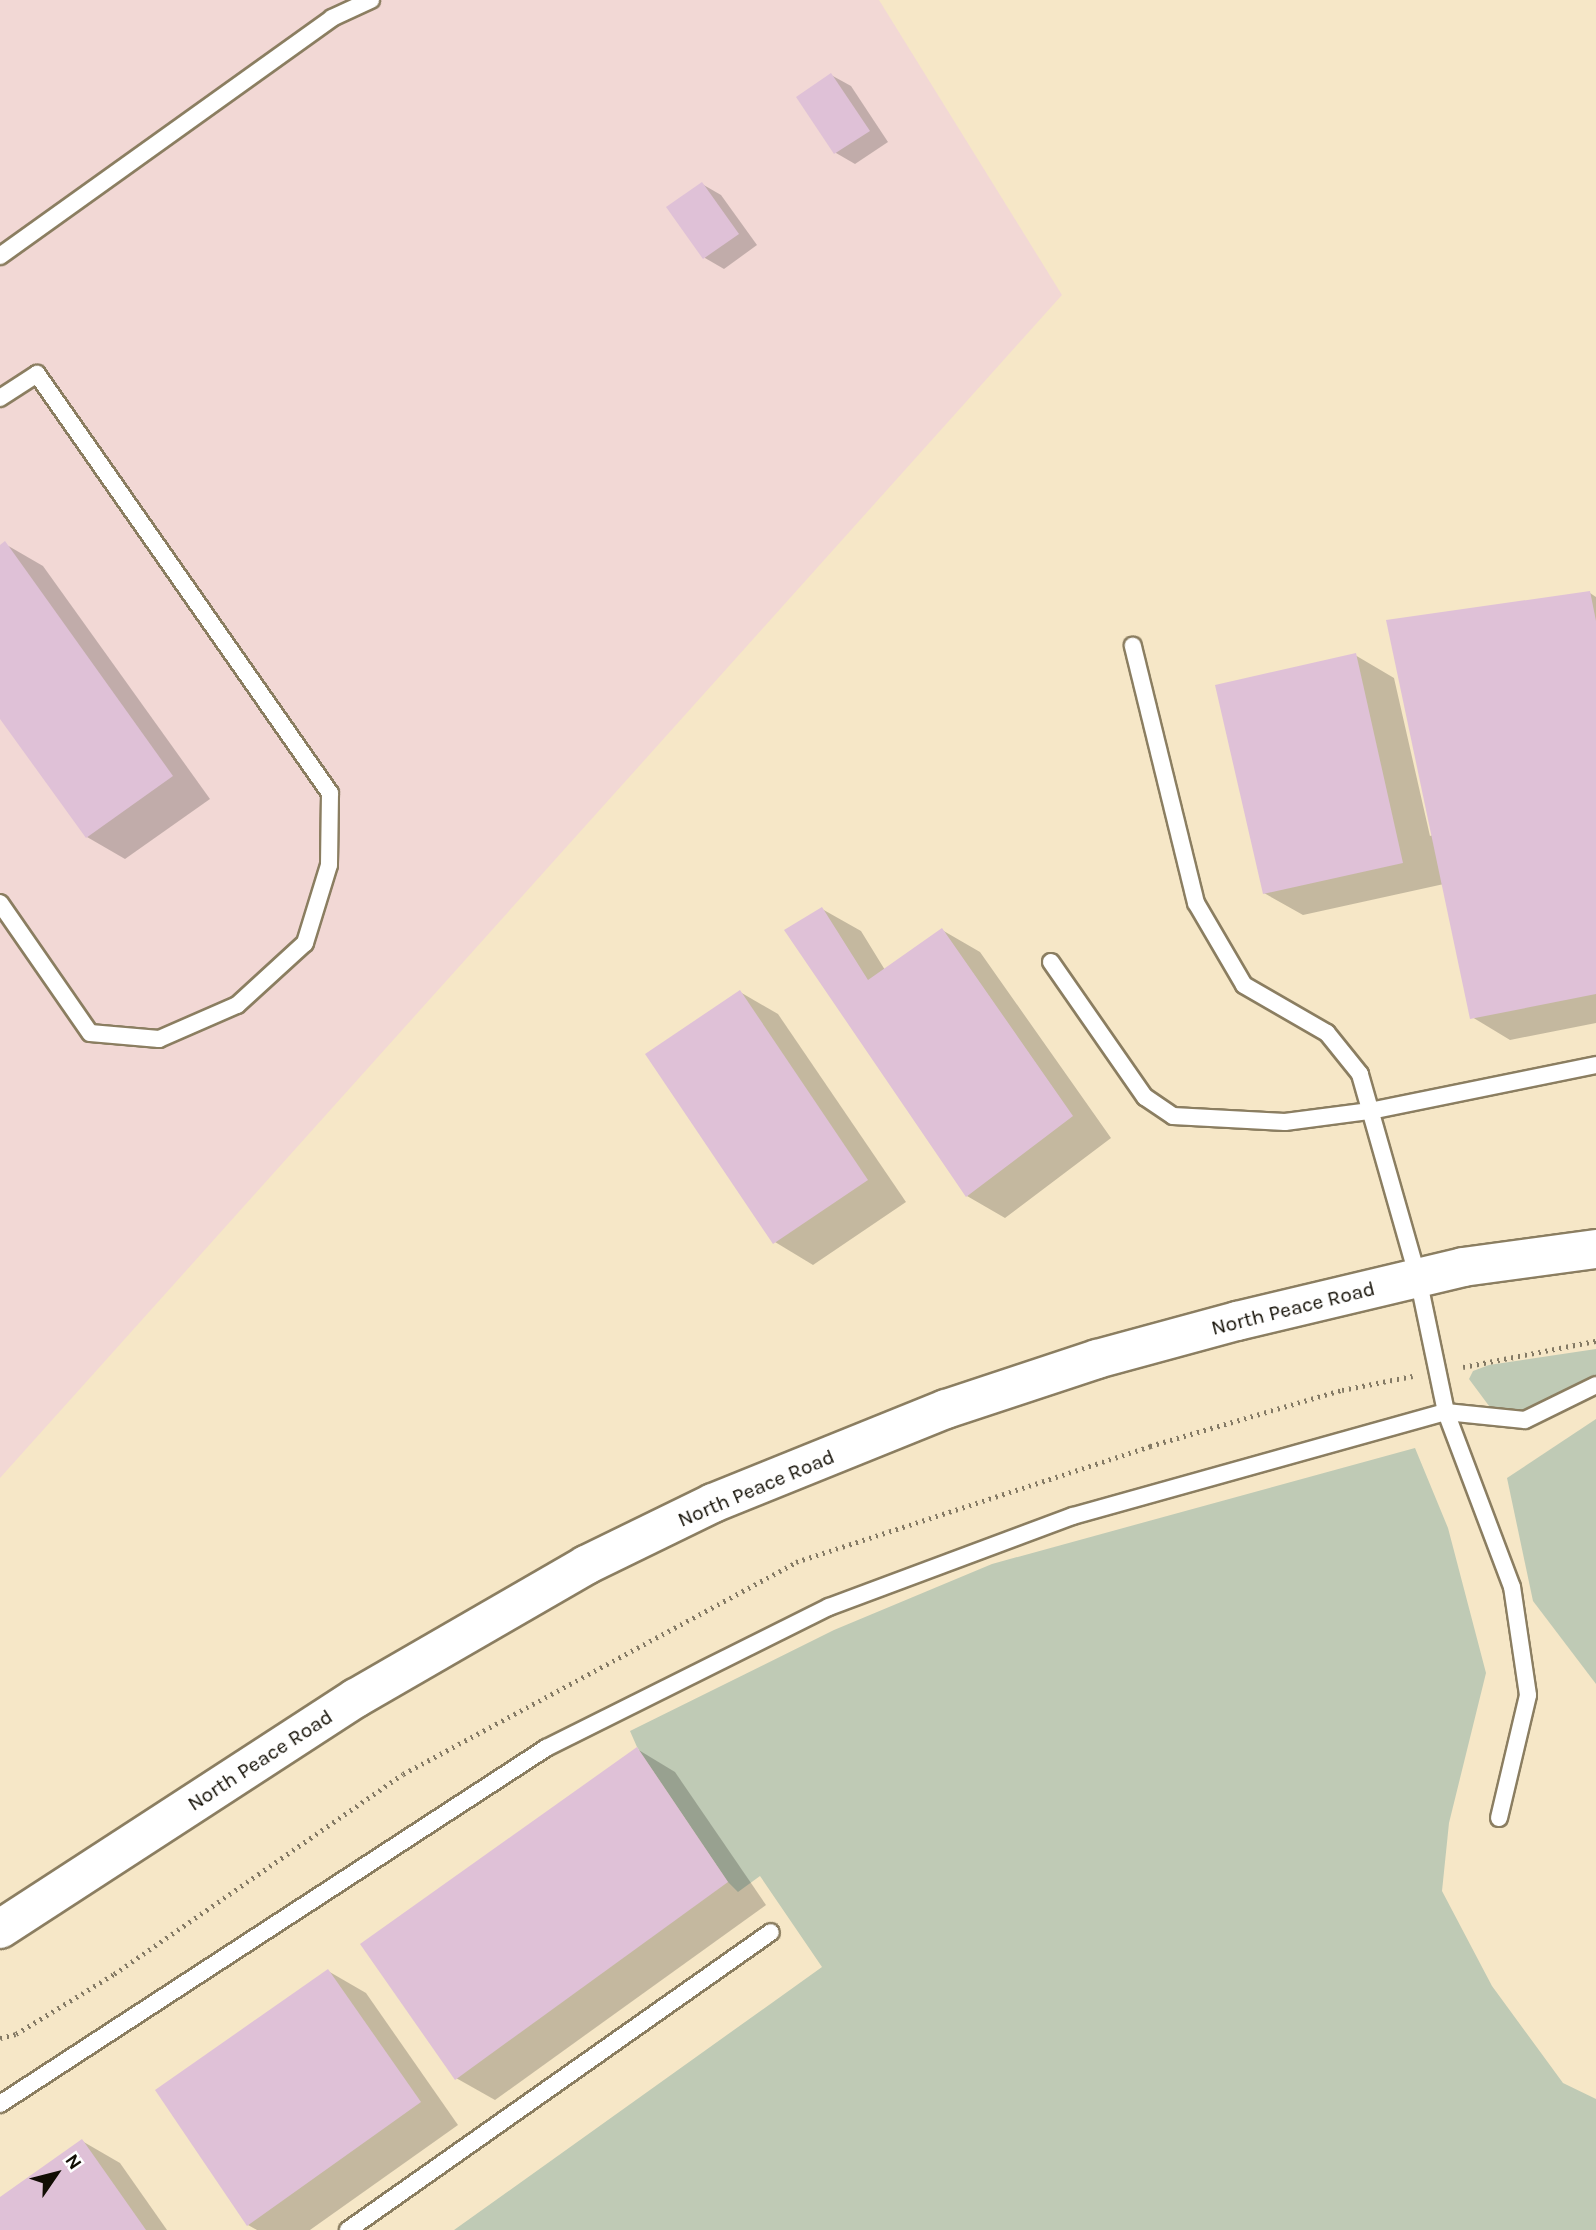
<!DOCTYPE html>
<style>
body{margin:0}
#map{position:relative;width:1596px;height:2230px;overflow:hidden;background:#f6e7c7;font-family:Karla,sans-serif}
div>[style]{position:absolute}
.industrial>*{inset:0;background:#f2d8d5}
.green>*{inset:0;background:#bfcab5}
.shadow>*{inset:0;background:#0003}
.building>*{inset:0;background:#dfc1d7}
.path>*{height:4.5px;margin-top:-2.25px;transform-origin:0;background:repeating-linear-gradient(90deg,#847a65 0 2px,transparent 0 7px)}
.roads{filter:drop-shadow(2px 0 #8b7e61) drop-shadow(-2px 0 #8b7e61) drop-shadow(0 2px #8b7e61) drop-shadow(0 -2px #8b7e61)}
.service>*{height:16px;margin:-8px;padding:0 8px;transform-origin:8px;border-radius:8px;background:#fff}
.secondary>*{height:38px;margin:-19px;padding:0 19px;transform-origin:19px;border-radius:19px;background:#fff}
span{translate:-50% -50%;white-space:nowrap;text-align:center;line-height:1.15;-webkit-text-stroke:5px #fff;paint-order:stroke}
.street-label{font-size:21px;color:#120e04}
.north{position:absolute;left:21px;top:2139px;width:70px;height:70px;-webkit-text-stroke:5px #fff;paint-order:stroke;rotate:55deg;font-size:19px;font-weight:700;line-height:28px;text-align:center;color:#120e04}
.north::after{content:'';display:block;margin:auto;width:24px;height:32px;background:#120e04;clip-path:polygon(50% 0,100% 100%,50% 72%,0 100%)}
</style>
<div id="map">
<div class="industrial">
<i style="clip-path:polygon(0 0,879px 0,1062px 295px,0 1478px)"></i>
</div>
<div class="green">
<i style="clip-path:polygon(1596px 1349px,1596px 1377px,1565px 1390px,1536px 1411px,1495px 1414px,1469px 1379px,1473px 1371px,1489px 1365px)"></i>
<i style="clip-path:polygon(1596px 1419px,1596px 1684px,1533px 1601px,1507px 1478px)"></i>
<i style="clip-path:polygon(1415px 1448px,1448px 1528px,1486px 1673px,1449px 1823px,1442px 1891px,1492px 1986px,1563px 2083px,1596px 2099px,1596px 2230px,454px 2230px,822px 1967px,760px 1876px,738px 1892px,728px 1882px,637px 1747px,630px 1731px,834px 1630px,992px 1564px)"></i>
</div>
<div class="shadow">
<i style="clip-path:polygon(831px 75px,851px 86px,888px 142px,855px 164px,836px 153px,798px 97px)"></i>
<i style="clip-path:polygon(702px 184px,721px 195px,757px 245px,724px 269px,705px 258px)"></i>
<i style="clip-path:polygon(5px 544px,43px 566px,210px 799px,125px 859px,87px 837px,0 716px,0 547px)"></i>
<i style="clip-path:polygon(1590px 593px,1596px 597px,1596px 1023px,1510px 1040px,1472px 1017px,1444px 884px,1303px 915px,1264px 893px,1355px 655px,1394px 678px,1430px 836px,1433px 835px)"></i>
<i style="clip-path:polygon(822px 909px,861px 931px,885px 970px,942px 930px,980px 952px,1111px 1138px,1005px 1218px,967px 1196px)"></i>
<i style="clip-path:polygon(740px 992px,778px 1014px,906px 1202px,813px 1265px,775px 1242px)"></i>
<i style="clip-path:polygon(637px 1749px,675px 1772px,766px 1905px,495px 2100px,456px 2078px)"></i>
<i style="clip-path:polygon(328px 1971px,366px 1993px,458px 2125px,310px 2230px,257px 2230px,248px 2225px)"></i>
<i style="clip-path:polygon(82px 2141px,120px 2163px,167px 2230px,0 2230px,0 2199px)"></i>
</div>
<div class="building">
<i style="clip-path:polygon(831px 73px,870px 131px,834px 154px,796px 97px)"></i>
<i style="clip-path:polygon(702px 182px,739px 234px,703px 259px,666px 207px)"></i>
<i style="clip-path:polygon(5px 541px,173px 776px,86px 838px,0 719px,0 545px)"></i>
<i style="clip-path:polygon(1590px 591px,1596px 621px,1596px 994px,1470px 1019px,1386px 620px)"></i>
<i style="clip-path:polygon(1356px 653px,1403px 863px,1263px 894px,1215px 685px)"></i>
<i style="clip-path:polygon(822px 907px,868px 980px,942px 928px,1073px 1116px,966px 1197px,784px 930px)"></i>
<i style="clip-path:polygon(740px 990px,868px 1180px,773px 1244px,645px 1054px)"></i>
<i style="clip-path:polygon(637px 1747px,728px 1882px,455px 2080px,360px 1944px)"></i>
<i style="clip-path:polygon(328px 1969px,421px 2102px,247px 2226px,155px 2090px)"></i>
<i style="clip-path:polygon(82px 2139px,146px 2230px,0 2230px,0 2197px)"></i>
</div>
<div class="path">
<i style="left:1463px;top:1367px;width:136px;rotate:-11.1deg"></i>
<i style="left:0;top:2038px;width:16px;rotate:-14deg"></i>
<i style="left:16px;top:2034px;width:115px;rotate:-31.5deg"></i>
<i style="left:114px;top:1974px;width:351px;rotate:-34.7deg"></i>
<i style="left:403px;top:1774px;width:447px;rotate:-28.3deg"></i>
<i style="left:796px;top:1562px;width:373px;rotate:-18.1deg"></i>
<i style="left:1150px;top:1446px;width:200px;rotate:-16.3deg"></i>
<i style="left:1342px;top:1390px;width:72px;rotate:-11.2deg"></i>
</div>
<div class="roads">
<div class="service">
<i style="left:0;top:256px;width:408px;rotate:-35.6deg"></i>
<i style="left:332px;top:18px;width:43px;rotate:-24.8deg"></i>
<i style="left:0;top:398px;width:44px;rotate:-33deg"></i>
<i style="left:37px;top:374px;width:511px;rotate:55.04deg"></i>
<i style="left:330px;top:793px;width:72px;rotate:90.8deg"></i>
<i style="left:329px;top:865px;width:82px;rotate:107.1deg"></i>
<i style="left:305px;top:943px;width:92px;rotate:137.6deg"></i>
<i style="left:237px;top:1005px;width:85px;rotate:156.4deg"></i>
<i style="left:159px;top:1039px;width:69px;rotate:-175deg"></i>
<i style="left:90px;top:1033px;width:158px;rotate:-124.7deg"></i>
<i style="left:1051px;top:962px;width:165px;rotate:55.2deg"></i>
<i style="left:1145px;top:1097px;width:34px;rotate:34deg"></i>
<i style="left:1173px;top:1116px;width:112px;rotate:3.1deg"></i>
<i style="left:1285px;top:1122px;width:86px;rotate:-7.4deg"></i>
<i style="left:1370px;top:1111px;width:231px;rotate:-11.5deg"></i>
<i style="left:1499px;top:1818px;width:126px;rotate:-76.7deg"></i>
<i style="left:1528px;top:1695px;width:109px;rotate:-98.4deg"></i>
<i style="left:1512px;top:1587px;width:187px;rotate:-110.7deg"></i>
<i style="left:1446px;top:1412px;width:79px;rotate:5.8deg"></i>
<i style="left:1525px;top:1420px;width:79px;rotate:-26.2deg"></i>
<i style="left:0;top:2104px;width:652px;rotate:-33.1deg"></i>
<i style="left:546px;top:1748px;width:316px;rotate:-26.5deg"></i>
<i style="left:829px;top:1607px;width:260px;rotate:-20.5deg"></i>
<i style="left:1073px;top:1516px;width:387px;rotate:-15.6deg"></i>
<i style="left:1446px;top:1412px;width:137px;rotate:-101.8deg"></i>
<i style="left:1418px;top:1278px;width:212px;rotate:-105.9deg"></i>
<i style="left:1360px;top:1074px;width:53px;rotate:-128.8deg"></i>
<i style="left:1327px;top:1033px;width:96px;rotate:-150deg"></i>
<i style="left:1244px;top:985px;width:95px;rotate:-120.3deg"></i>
<i style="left:1196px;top:903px;width:265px;rotate:-103.8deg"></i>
<i style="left:348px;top:2230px;width:517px;rotate:-35.16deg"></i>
</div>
<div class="secondary">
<i style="left:0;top:1929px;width:424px;rotate:-33deg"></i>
<i style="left:356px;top:1698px;width:266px;rotate:-30deg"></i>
<i style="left:586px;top:1565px;width:141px;rotate:-26deg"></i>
<i style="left:713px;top:1503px;width:251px;rotate:-22deg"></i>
<i style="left:946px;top:1409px;width:159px;rotate:-18.3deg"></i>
<i style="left:1097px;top:1359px;width:145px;rotate:-15.2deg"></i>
<i style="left:1237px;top:1321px;width:232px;rotate:-13.4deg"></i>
<i style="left:1463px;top:1267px;width:134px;rotate:-7.7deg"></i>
</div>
</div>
<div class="street-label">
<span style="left:1293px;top:1308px;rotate:-14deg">North Peace Road</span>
<span style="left:756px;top:1488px;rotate:-23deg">North Peace Road</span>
<span style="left:260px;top:1760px;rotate:-33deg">North Peace Road</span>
</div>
<div class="north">N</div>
</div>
